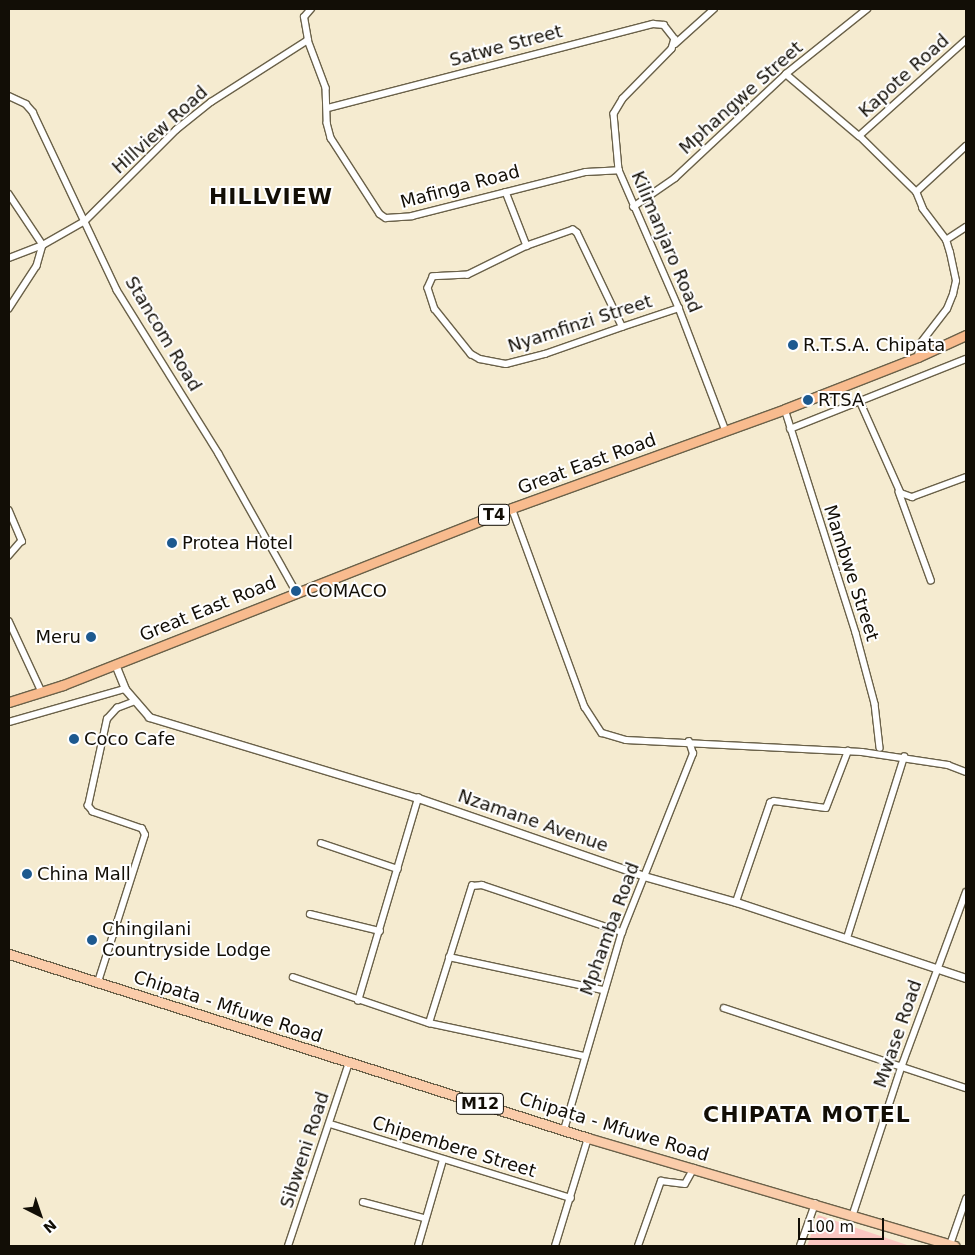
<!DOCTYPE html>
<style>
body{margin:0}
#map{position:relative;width:975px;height:1255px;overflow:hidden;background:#f5ebd0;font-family:"DejaVu Sans",sans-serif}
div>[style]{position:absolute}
.green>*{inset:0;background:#fbc6c1}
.roads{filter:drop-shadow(1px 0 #6a6149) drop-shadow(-1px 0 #6a6149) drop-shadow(0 1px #6a6149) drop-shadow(0 -1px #6a6149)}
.minor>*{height:5.5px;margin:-2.75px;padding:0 2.75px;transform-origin:2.75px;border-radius:2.75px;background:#fff}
.tertiary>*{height:7px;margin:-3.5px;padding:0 3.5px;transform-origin:3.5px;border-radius:3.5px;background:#fff}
.primary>*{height:9px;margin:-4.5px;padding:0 4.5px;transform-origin:4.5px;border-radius:4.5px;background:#faccaa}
.trunk>*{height:9px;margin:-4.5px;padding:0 4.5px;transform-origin:4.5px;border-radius:4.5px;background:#f8bb8e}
.dots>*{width:14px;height:14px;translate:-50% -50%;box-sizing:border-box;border:2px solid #fff;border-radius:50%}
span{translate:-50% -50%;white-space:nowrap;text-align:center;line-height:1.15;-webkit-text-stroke:4px #fff;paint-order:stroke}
.shield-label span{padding:1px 4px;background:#fff;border:1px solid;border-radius:4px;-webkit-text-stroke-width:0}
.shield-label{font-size:16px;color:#120e06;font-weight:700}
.street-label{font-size:18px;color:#120e06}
.poi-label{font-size:18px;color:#120e06}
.left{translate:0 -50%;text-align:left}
.right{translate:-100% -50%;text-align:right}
.district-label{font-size:22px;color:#120e06;font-weight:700;letter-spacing:1px}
.frame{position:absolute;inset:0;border:10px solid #120e06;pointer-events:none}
.north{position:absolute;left:15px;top:1190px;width:50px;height:50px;-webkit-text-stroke:4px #fff;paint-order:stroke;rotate:139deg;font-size:14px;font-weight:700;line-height:20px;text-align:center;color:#120e06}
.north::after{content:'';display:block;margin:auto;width:18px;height:22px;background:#120e06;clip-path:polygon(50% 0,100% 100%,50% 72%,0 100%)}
.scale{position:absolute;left:798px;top:1218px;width:86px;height:22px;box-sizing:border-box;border:2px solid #120e06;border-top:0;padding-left:6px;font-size:15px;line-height:18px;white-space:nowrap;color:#120e06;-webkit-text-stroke:4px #fff;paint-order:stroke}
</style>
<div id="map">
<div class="green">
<i style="clip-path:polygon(818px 1215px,910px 1246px,807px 1246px)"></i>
</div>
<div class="roads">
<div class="minor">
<i style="left:308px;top:40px;width:51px;rotate:69.4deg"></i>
<i style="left:326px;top:88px;width:35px;rotate:88deg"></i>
<i style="left:327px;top:123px;width:16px;rotate:75deg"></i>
<i style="left:331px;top:138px;width:90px;rotate:57.2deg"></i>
<i style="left:380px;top:214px;width:7px;rotate:34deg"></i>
<i style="left:386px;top:218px;width:26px;rotate:-4deg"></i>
<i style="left:412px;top:216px;width:179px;rotate:-14.2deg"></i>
<i style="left:586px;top:172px;width:33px;rotate:-3deg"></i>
<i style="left:675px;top:44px;width:52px;rotate:-41.9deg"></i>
<i style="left:786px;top:74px;width:96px;rotate:40.3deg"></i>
<i style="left:9px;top:96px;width:19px;rotate:25deg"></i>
<i style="left:26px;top:104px;width:11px;rotate:49deg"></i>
<i style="left:33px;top:112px;width:197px;rotate:64.7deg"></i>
<i style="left:117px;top:290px;width:193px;rotate:58.1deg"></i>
<i style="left:219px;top:454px;width:157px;rotate:60.7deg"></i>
<i style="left:328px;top:108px;width:336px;rotate:-14.5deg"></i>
<i style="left:653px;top:24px;width:11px;rotate:5deg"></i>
<i style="left:664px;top:25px;width:18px;rotate:52deg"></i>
<i style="left:675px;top:39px;width:10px;rotate:107deg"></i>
<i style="left:672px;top:49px;width:70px;rotate:134.4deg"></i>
<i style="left:623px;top:99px;width:17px;rotate:121deg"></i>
<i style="left:614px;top:114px;width:56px;rotate:84.9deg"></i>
<i style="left:619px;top:170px;width:150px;rotate:66.5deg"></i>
<i style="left:679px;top:308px;width:132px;rotate:69.1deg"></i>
<i style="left:506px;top:192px;width:58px;rotate:68.7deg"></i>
<i style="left:916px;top:192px;width:68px;rotate:-42.6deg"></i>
<i style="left:9px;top:194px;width:61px;rotate:56.3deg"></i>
<i style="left:43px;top:245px;width:22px;rotate:106deg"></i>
<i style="left:37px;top:266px;width:51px;rotate:123.1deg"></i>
<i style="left:633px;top:207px;width:51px;rotate:-34.6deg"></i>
<i style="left:675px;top:178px;width:152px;rotate:-43.1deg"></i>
<i style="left:786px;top:74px;width:104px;rotate:-38.7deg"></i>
<i style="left:946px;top:240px;width:24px;rotate:-33deg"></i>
<i style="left:9px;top:258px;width:36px;rotate:-21deg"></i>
<i style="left:43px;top:245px;width:48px;rotate:-29.7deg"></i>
<i style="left:85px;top:221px;width:129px;rotate:-45deg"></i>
<i style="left:176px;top:130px;width:45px;rotate:-38.7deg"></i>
<i style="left:211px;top:102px;width:115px;rotate:-32.6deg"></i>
<i style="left:308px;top:40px;width:23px;rotate:-100deg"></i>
<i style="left:304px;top:17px;width:11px;rotate:-49deg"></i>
<i style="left:622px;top:327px;width:104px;rotate:-115.6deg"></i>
<i style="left:577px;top:233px;width:5px;rotate:-143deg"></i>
<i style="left:573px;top:230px;width:49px;rotate:160.8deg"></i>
<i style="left:527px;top:246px;width:66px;rotate:153.8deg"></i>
<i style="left:468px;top:275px;width:35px;rotate:177deg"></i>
<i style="left:433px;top:277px;width:12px;rotate:114deg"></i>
<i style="left:428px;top:288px;width:22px;rotate:72deg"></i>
<i style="left:435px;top:309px;width:58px;rotate:51.3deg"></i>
<i style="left:471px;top:354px;width:10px;rotate:29deg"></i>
<i style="left:480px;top:359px;width:26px;rotate:11deg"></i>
<i style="left:506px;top:364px;width:40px;rotate:-14.4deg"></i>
<i style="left:545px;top:354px;width:82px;rotate:-19.3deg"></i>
<i style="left:622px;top:327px;width:60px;rotate:-18.4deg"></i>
<i style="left:918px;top:357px;width:13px;rotate:-81deg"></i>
<i style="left:920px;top:344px;width:44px;rotate:-52.4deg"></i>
<i style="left:947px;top:309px;width:16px;rotate:-68deg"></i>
<i style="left:953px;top:294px;width:13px;rotate:-77deg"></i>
<i style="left:956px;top:281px;width:29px;rotate:-102deg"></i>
<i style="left:950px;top:253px;width:14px;rotate:-107deg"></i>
<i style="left:946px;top:240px;width:39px;rotate:-127deg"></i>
<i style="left:923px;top:209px;width:18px;rotate:-112deg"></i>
<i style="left:916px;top:192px;width:80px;rotate:-135.5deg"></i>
<i style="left:859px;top:136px;width:144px;rotate:-41.9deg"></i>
<i style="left:860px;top:401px;width:101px;rotate:66deg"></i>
<i style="left:901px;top:493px;width:12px;rotate:20deg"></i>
<i style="left:912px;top:497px;width:58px;rotate:-20.3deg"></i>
<i style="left:785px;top:409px;width:235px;rotate:72.4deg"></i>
<i style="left:856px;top:633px;width:73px;rotate:75deg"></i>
<i style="left:875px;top:704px;width:44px;rotate:83.5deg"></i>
<i style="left:790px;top:429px;width:189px;rotate:-21.7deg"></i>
<i style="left:899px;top:492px;width:94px;rotate:70deg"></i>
<i style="left:512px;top:508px;width:212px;rotate:69.9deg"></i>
<i style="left:585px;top:707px;width:31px;rotate:57deg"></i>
<i style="left:602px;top:733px;width:25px;rotate:16deg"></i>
<i style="left:626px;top:740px;width:236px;rotate:2.9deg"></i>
<i style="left:862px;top:752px;width:87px;rotate:8.6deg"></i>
<i style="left:948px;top:765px;width:19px;rotate:21deg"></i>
<i style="left:9px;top:510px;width:34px;rotate:67deg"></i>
<i style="left:22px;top:541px;width:20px;rotate:131deg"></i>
<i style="left:9px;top:621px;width:78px;rotate:65.1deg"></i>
<i style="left:9px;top:722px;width:121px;rotate:-15.9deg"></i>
<i style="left:321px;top:843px;width:81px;rotate:18.7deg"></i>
<i style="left:736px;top:902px;width:105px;rotate:-71deg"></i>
<i style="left:770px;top:803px;width:4px;rotate:-27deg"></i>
<i style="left:774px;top:801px;width:52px;rotate:7.7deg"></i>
<i style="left:826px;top:808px;width:61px;rotate:-68.9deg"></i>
<i style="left:310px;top:914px;width:72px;rotate:13.7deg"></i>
<i style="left:847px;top:938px;width:190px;rotate:-72.5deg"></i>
<i style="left:449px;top:957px;width:157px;rotate:12.1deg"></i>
<i style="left:293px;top:977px;width:144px;rotate:18.7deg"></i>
<i style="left:429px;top:1023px;width:158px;rotate:12deg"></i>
<i style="left:98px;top:982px;width:154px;rotate:-72.3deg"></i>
<i style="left:145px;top:835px;width:7px;rotate:-117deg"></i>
<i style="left:142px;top:829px;width:52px;rotate:-160.9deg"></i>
<i style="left:93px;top:812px;width:8px;rotate:-130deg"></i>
<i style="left:88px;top:806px;width:89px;rotate:-77.7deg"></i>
<i style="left:107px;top:719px;width:15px;rotate:-48deg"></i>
<i style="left:117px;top:708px;width:17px;rotate:-21deg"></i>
<i style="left:358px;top:1001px;width:212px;rotate:-73.5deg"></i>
<i style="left:724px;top:1008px;width:255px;rotate:18.3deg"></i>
<i style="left:429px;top:1023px;width:144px;rotate:-72.6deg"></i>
<i style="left:472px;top:886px;width:10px;rotate:-6deg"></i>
<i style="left:482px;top:885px;width:148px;rotate:18.6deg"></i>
<i style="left:330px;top:1124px;width:252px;rotate:17.1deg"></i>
<i style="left:564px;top:1130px;width:206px;rotate:-73.7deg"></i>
<i style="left:622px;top:932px;width:192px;rotate:-68.3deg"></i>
<i style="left:693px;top:754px;width:13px;rotate:-108deg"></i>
<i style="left:363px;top:1202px;width:63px;rotate:14.7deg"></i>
<i style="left:852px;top:1217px;width:160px;rotate:-71.8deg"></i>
<i style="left:902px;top:1065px;width:184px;rotate:-69.7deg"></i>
<i style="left:950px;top:1245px;width:49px;rotate:-70.8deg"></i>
<i style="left:288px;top:1246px;width:193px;rotate:-71.6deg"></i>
<i style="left:418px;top:1246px;width:90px;rotate:-73.8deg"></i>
<i style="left:555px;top:1246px;width:113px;rotate:-73deg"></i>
<i style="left:638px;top:1246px;width:69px;rotate:-70.5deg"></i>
<i style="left:661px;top:1181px;width:24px;rotate:7deg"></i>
<i style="left:685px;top:1184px;width:18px;rotate:-61deg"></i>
<i style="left:800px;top:1246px;width:45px;rotate:-70.3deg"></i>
</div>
<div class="tertiary">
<i style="left:115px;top:664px;width:27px;rotate:68deg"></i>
<i style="left:125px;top:689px;width:37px;rotate:49deg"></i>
<i style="left:149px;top:717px;width:281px;rotate:16.8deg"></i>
<i style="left:418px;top:798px;width:239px;rotate:19deg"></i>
<i style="left:644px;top:876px;width:96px;rotate:15.8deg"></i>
<i style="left:736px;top:902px;width:242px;rotate:18.3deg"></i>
</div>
<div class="primary">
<i style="left:9px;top:954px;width:608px;rotate:17.63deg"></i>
<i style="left:588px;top:1138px;width:382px;rotate:16.4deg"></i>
</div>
<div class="trunk">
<i style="left:9px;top:702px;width:57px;rotate:-17.5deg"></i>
<i style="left:63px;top:685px;width:483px;rotate:-21.5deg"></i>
<i style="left:512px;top:508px;width:290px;rotate:-19.9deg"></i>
<i style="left:785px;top:409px;width:143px;rotate:-21.4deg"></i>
<i style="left:918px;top:357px;width:53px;rotate:-24.6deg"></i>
</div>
</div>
<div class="dots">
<i style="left:793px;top:345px;background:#1d598f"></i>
<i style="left:808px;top:400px;background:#1d598f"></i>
<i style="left:172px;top:543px;background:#1d598f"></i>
<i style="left:296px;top:591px;background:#1d598f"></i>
<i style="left:91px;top:637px;background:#1d598f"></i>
<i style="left:74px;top:739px;background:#1d598f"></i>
<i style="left:27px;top:874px;background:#1d598f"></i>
<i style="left:92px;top:940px;background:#1d598f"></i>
</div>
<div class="shield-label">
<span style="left:494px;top:515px">T4</span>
<span style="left:480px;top:1104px">M12</span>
</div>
<div class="street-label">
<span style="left:506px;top:46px;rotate:-15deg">Satwe Street</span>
<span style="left:904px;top:76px;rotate:-42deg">Kapote Road</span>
<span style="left:741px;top:98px;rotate:-42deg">Mphangwe Street</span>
<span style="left:160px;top:130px;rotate:-42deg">Hillview Road</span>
<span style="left:460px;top:187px;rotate:-15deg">Mafinga Road</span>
<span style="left:666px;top:242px;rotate:67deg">Kilimanjaro Road</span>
<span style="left:580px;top:324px;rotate:-18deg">Nyamfinzi Street</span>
<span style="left:163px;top:334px;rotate:59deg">Stancom Road</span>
<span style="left:587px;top:464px;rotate:-20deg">Great East Road</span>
<span style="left:851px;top:573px;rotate:72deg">Mambwe Street</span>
<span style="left:208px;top:609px;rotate:-22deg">Great East Road</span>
<span style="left:533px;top:821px;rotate:19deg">Nzamane Avenue</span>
<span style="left:610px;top:929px;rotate:-70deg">Mphamba Road</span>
<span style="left:228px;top:1007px;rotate:18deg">Chipata - Mfuwe Road</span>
<span style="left:898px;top:1034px;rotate:-71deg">Mwase Road</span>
<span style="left:614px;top:1127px;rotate:17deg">Chipata - Mfuwe Road</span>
<span style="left:454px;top:1147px;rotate:17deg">Chipembere Street</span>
<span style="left:305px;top:1150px;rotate:-72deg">Sibweni Road</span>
</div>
<div class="poi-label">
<span class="left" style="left:803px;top:345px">R.T.S.A. Chipata</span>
<span class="left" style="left:818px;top:400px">RTSA</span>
<span class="left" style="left:182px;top:543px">Protea Hotel</span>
<span class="left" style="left:306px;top:591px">COMACO</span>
<span class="right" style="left:81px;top:637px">Meru</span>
<span class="left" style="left:84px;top:739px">Coco Cafe</span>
<span class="left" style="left:37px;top:874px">China Mall</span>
<span class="left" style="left:102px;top:940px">Chingilani<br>Countryside Lodge</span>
</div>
<div class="district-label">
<span style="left:271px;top:197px">HILLVIEW</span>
<span style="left:807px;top:1115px">CHIPATA MOTEL</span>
</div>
<div class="frame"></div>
<div class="north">N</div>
<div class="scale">100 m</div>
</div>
